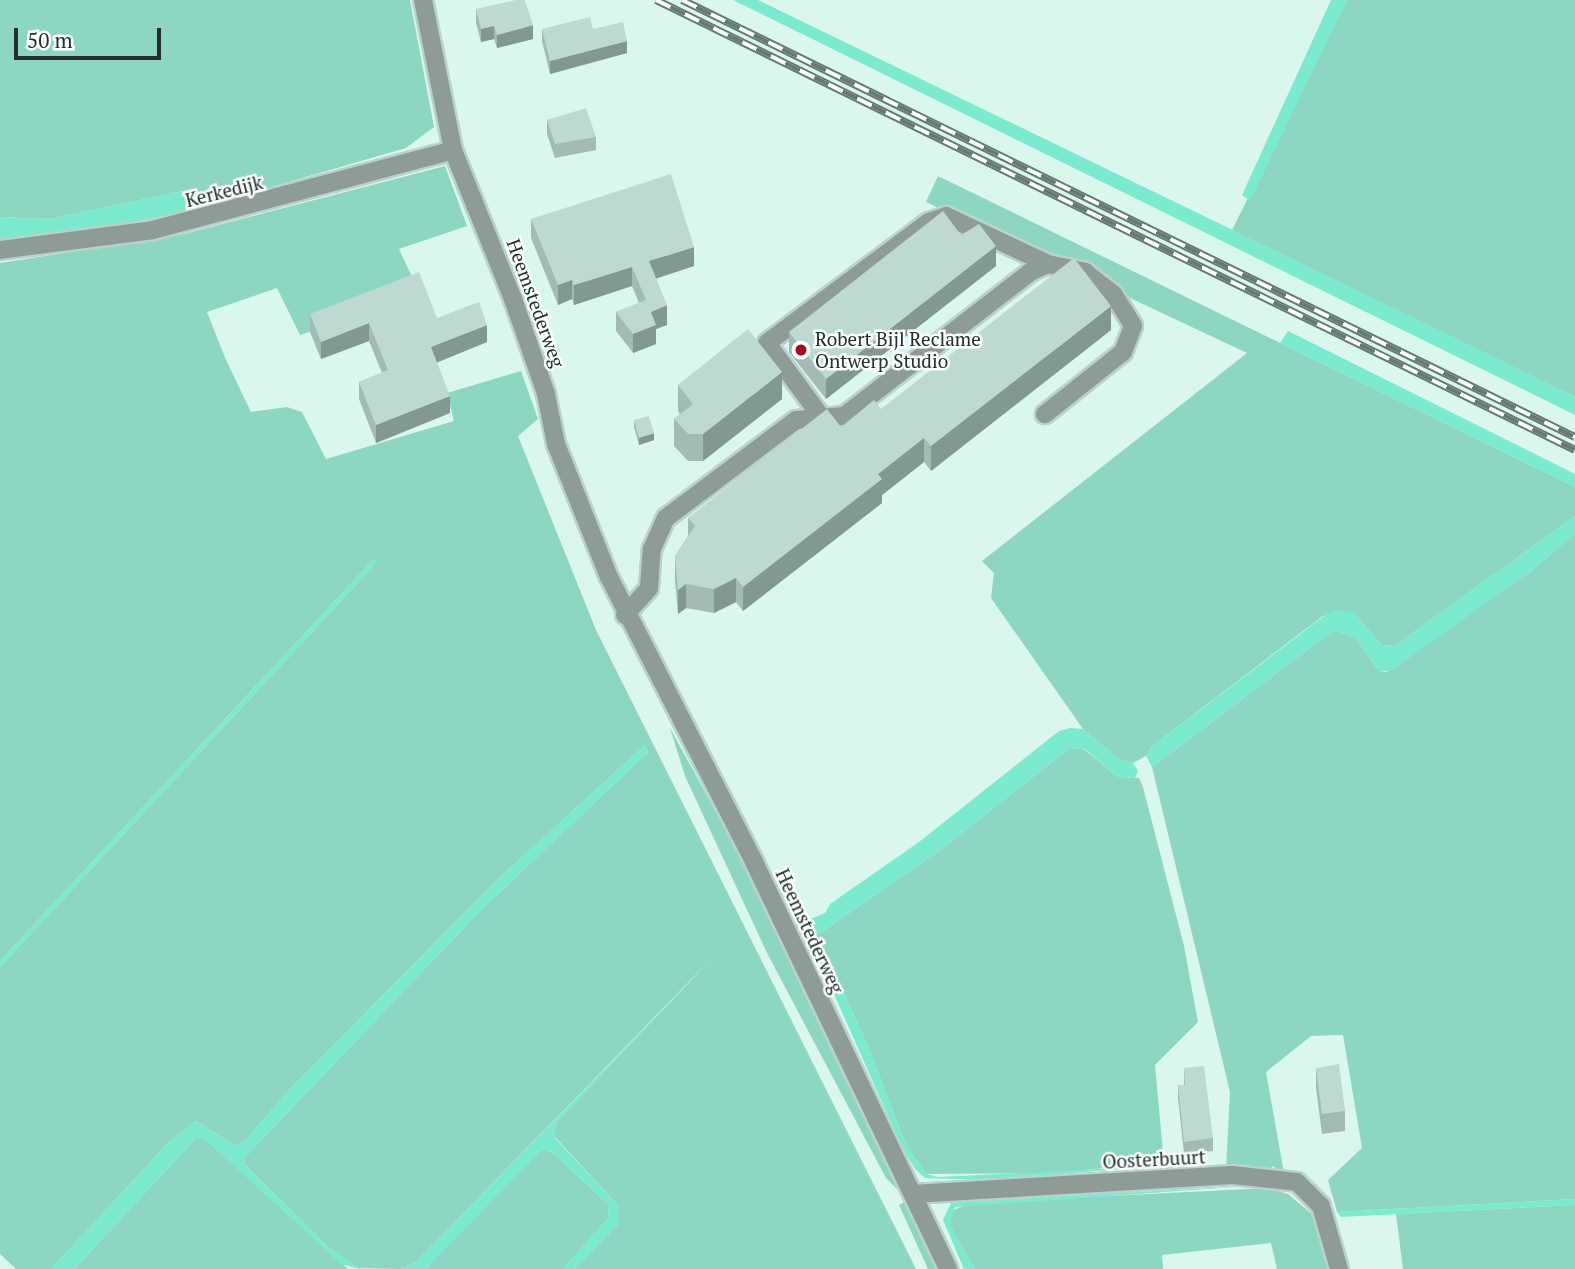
<!DOCTYPE html>
<style>
body{margin:0}
#map{position:relative;width:1575px;height:1269px;overflow:hidden;background:#daf7ee;font-family:"PT Serif",serif}
div>[style]{position:absolute}
.green>*{inset:0;background:#8dd6c2}
.water>*{inset:0;background:#7ceace}
.roads{filter:drop-shadow(2px 0 #b9d3cb) drop-shadow(-2px 0 #b9d3cb) drop-shadow(0 2px #b9d3cb) drop-shadow(0 -2px #b9d3cb)}
.minor>*{height:18px;margin:-9px;padding:0 9px;transform-origin:9px;border-radius:9px;background:#8f9b97}
.rail>*{height:8px;margin-top:-4px;transform-origin:0;background:repeating-linear-gradient(90deg,#f9fefd 0 16px,#677974 0 32px);box-sizing:border-box;border-block:2px solid #677974}
.wall>*{inset:0;background:#a3bbb4}
.shaded-wall>*{inset:0;background:#849892}
.building>*{inset:0;background:#bdd9d1}
.dots>*{width:19px;height:19px;translate:-50% -50%;box-sizing:border-box;border:4px solid #f9fefd;border-radius:50%}
span{translate:-50% -50%;white-space:nowrap;text-align:center;line-height:1.15;-webkit-text-stroke:5px #f9fefd;paint-order:stroke}
.street-label{font-size:19px;color:#242f2c}
.poi-label{font-size:19px;color:#242f2c}
.left{translate:0 -50%;text-align:left}
.scale{position:absolute;left:14px;top:28px;width:147px;height:32px;box-sizing:border-box;border:4px solid #242f2c;border-top:0;padding-left:9px;font-size:21px;line-height:24px;white-space:nowrap;color:#242f2c;-webkit-text-stroke:5px #f9fefd;paint-order:stroke}
</style>
<div id="map">
<div class="green">
<i style="clip-path:polygon(0 0,410px 0,434px 127px,406px 148px,192px 210px,188px 190px,50px 219px,0 217px)"></i>
<i style="clip-path:polygon(1347px 0,1575px 0,1575px 397px,1232px 230px)"></i>
<i style="clip-path:polygon(445px 166px,467px 226px,399px 249px,420px 294px,300px 335px,277px 288px,207px 312px,226px 360px,251px 412px,287px 407px,302px 412px,326px 459px,454px 421px,447px 393px,521px 371px,538px 419px,518px 436px,596px 630px,916px 1269px,575px 1269px,618px 1224px,618px 1205px,554px 1136px,556px 1123px,715px 955px,416px 1262px,401px 1269px,355px 1268px,326px 1245px,245px 1165px,244px 1158px,481px 910px,648px 752px,645px 745px,498px 879px,291px 1088px,243px 1143px,234px 1145px,196px 1121px,168px 1143px,51px 1269px,16px 1269px,0 1254px,0 967px,367px 573px,374px 559px,0 961px,0 263px,184px 234px)"></i>
<i style="clip-path:polygon(938px 176px,1575px 487px,1575px 516px,1396px 645px,1382px 646px,1353px 612px,1323px 616px,1151px 747px,1146px 756px,1133px 763px,1120px 760px,1083px 729px,991px 598px,994px 573px,982px 561px,1247px 353px,926px 202px)"></i>
<i style="clip-path:polygon(1575px 533px,1575px 1199px,1337px 1212px,1328px 1180px,1362px 1148px,1343px 1035px,1311px 1036px,1266px 1072px,1284px 1173px,1272px 1166px,1272px 1171px,1226px 1170px,1230px 1092px,1152px 767px,1334px 630px,1355px 637px,1380px 672px,1386px 672px,1530px 572px)"></i>
<i style="clip-path:polygon(670px 728px,767px 905px,898px 1190px,886px 1178px,767px 953px,685px 776px)"></i>
<i style="clip-path:polygon(1071px 747px,1085px 750px,1118px 777px,1139px 778px,1143px 787px,1184px 946px,1198px 1022px,1155px 1065px,1164px 1163px,1048px 1173px,926px 1174px,906px 1145px,867px 1044px,817px 935px,939px 851px)"></i>
<i style="clip-path:polygon(197px 1137px,205px 1139px,348px 1269px,74px 1269px)"></i>
<i style="clip-path:polygon(542px 1149px,552px 1152px,608px 1204px,609px 1217px,563px 1269px,425px 1269px)"></i>
<i style="clip-path:polygon(1267px 1188px,1288px 1194px,1314px 1216px,1332px 1269px,1277px 1269px,1271px 1243px,1162px 1255px,1163px 1269px,975px 1269px,950px 1226px,951px 1211px,971px 1203px)"></i>
<i style="clip-path:polygon(906px 1201px,939px 1269px,928px 1269px,899px 1205px)"></i>
<i style="clip-path:polygon(1575px 1205px,1575px 1269px,1403px 1269px,1396px 1214px)"></i>
</div>
<div class="water">
<i style="clip-path:polygon(733px 0,758px 0,1458px 339px,1575px 397px,1575px 415px)"></i>
<i style="clip-path:polygon(1331px 0,1347px 0,1250px 201px,1242px 195px)"></i>
<i style="clip-path:polygon(188px 190px,192px 210px,102px 230px,0 239px,0 217px,50px 219px)"></i>
<i style="clip-path:polygon(1288px 331px,1575px 474px,1575px 487px,1280px 343px)"></i>
<i style="clip-path:polygon(1575px 516px,1575px 533px,1530px 572px,1392px 670px,1380px 672px,1355px 637px,1334px 630px,1152px 767px,1146px 756px,1151px 747px,1324px 616px,1334px 610px,1353px 612px,1382px 646px,1396px 645px)"></i>
<i style="clip-path:polygon(375px 558px,377px 561px,367px 573px,0 967px,0 961px)"></i>
<i style="clip-path:polygon(1070px 728px,1083px 729px,1120px 760px,1133px 763px,1138px 771px,1135px 778px,1118px 777px,1086px 750px,1071px 747px,939px 851px,817px 935px,867px 1044px,906px 1145px,926px 1174px,938px 1177px,1161px 1166px,984px 1180px,925px 1178px,915px 1169px,901px 1145px,809px 938px,806px 921px,825px 913px,830px 904px,919px 842px,1059px 731px)"></i>
<i style="clip-path:polygon(645px 745px,648px 752px,481px 910px,244px 1158px,245px 1165px,326px 1245px,361px 1269px,341px 1264px,205px 1139px,197px 1137px,74px 1269px,51px 1269px,168px 1143px,196px 1121px,234px 1145px,243px 1143px,291px 1088px,498px 879px)"></i>
<i style="clip-path:polygon(716px 955px,556px 1123px,554px 1137px,618px 1205px,618px 1224px,575px 1269px,563px 1269px,609px 1217px,608px 1204px,552px 1152px,542px 1149px,426px 1269px,401px 1269px,416px 1262px)"></i>
<i style="clip-path:polygon(1249px 1186px,955px 1207px,950px 1226px,975px 1269px,964px 1269px,943px 1220px,951px 1203px,968px 1201px)"></i>
<i style="clip-path:polygon(1575px 1199px,1575px 1205px,1341px 1217px,1337px 1212px)"></i>
</div>
<div class="roads">
<div class="minor">
<i style="left:423px;top:0;width:153px;rotate:78.7deg"></i>
<i style="left:453px;top:150px;width:161px;rotate:68.1deg"></i>
<i style="left:513px;top:299px;width:101px;rotate:70.8deg"></i>
<i style="left:546px;top:394px;width:51px;rotate:78.7deg"></i>
<i style="left:556px;top:444px;width:143px;rotate:68.3deg"></i>
<i style="left:609px;top:577px;width:322px;rotate:63deg"></i>
<i style="left:755px;top:864px;width:449px;rotate:64.5deg"></i>
<i style="left:0;top:250px;width:154px;rotate:-7.4deg"></i>
<i style="left:153px;top:230px;width:310px;rotate:-14.9deg"></i>
<i style="left:822px;top:418px;width:93px;rotate:-126.3deg"></i>
<i style="left:767px;top:343px;width:202px;rotate:-36.8deg"></i>
<i style="left:929px;top:222px;width:18px;rotate:-19deg"></i>
<i style="left:946px;top:216px;width:113px;rotate:25.2deg"></i>
<i style="left:625px;top:615px;width:36px;rotate:-48deg"></i>
<i style="left:649px;top:588px;width:39px;rotate:-86deg"></i>
<i style="left:652px;top:549px;width:34px;rotate:-66deg"></i>
<i style="left:666px;top:518px;width:163px;rotate:-37deg"></i>
<i style="left:796px;top:420px;width:48px;rotate:-4.8deg"></i>
<i style="left:844px;top:416px;width:235px;rotate:-37.7deg"></i>
<i style="left:1030px;top:272px;width:20px;rotate:-24deg"></i>
<i style="left:1048px;top:264px;width:38px;rotate:12deg"></i>
<i style="left:1085px;top:272px;width:37px;rotate:38deg"></i>
<i style="left:1114px;top:295px;width:36px;rotate:58deg"></i>
<i style="left:1133px;top:326px;width:28px;rotate:111deg"></i>
<i style="left:1123px;top:352px;width:100px;rotate:141.5deg"></i>
<i style="left:913px;top:1194px;width:320px;rotate:-3.4deg"></i>
<i style="left:1232px;top:1175px;width:65px;rotate:6.1deg"></i>
<i style="left:1297px;top:1182px;width:34px;rotate:45deg"></i>
<i style="left:1321px;top:1206px;width:66px;rotate:74.1deg"></i>
</div>
</div>
<div class="rail">
<i style="left:656px;top:0;width:1023px;rotate:26.09deg"></i>
<i style="left:682px;top:0;width:994px;rotate:26.08deg"></i>
</div>
<div class="wall">
<i style="clip-path:polygon(476px 9px,533px 39px,497px 48px,494px 39px,481px 42px,476px 23px)"></i>
<i style="clip-path:polygon(542px 29px,593px 29px,627px 53px,550px 74px,542px 41px)"></i>
<i style="clip-path:polygon(547px 120px,596px 137px,596px 150px,555px 158px,547px 134px)"></i>
<i style="clip-path:polygon(531px 219px,694px 266px,656px 278px,667px 325px,656px 329px,656px 344px,633px 353px,616px 331px,616px 312px,639px 303px,632px 286px,574px 305px,572px 299px,558px 305px,531px 238px)"></i>
<i style="clip-path:polygon(961px 235px,996px 266px,826px 399px,789px 352px,789px 332px)"></i>
<i style="clip-path:polygon(310px 314px,437px 318px,487px 342px,437px 362px,450px 413px,376px 443px,359px 399px,359px 382px,382px 373px,369px 341px,321px 359px,310px 332px)"></i>
<i style="clip-path:polygon(1111px 330px,931px 471px,924px 462px,882px 495px,882px 503px,743px 611px,736px 602px,714px 613px,686px 608px,678px 614px,675px 580px,675px 556px,688px 536px,688px 518px,841px 427px)"></i>
<i style="clip-path:polygon(678px 385px,782px 399px,703px 461px,688px 461px,674px 446px,674px 419px,680px 414px,678px 411px)"></i>
<i style="clip-path:polygon(634px 420px,654px 440px,639px 445px,634px 427px)"></i>
<i style="clip-path:polygon(1184px 1068px,1213px 1138px,1213px 1151px,1184px 1154px,1178px 1098px,1178px 1085px,1184px 1085px)"></i>
<i style="clip-path:polygon(1316px 1068px,1345px 1111px,1345px 1131px,1322px 1134px,1316px 1088px)"></i>
</div>
<div class="shaded-wall">
<i style="clip-path:polygon(533px 25px,533px 39px,497px 48px,497px 35px)"></i>
<i style="clip-path:polygon(494px 26px,494px 39px,481px 42px,481px 29px)"></i>
<i style="clip-path:polygon(627px 41px,627px 53px,550px 74px,550px 61px)"></i>
<i style="clip-path:polygon(996px 246px,996px 266px,826px 399px,826px 379px)"></i>
<i style="clip-path:polygon(694px 247px,694px 266px,649px 281px,649px 261px)"></i>
<i style="clip-path:polygon(632px 267px,632px 286px,574px 305px,574px 285px)"></i>
<i style="clip-path:polygon(572px 280px,572px 299px,558px 305px,558px 285px)"></i>
<i style="clip-path:polygon(667px 305px,667px 325px,656px 329px,656px 344px,633px 353px,633px 334px,651px 312px)"></i>
<i style="clip-path:polygon(1111px 306px,1111px 330px,931px 471px,931px 446px)"></i>
<i style="clip-path:polygon(369px 323px,369px 341px,321px 359px,321px 342px)"></i>
<i style="clip-path:polygon(487px 325px,487px 342px,431px 365px,431px 347px)"></i>
<i style="clip-path:polygon(782px 372px,782px 399px,703px 461px,703px 434px)"></i>
<i style="clip-path:polygon(450px 396px,450px 413px,376px 443px,376px 425px)"></i>
<i style="clip-path:polygon(654px 433px,654px 440px,639px 445px,639px 438px)"></i>
<i style="clip-path:polygon(924px 438px,924px 462px,882px 495px,882px 503px,743px 611px,743px 587px,878px 474px)"></i>
<i style="clip-path:polygon(736px 578px,736px 602px,714px 613px,714px 589px)"></i>
<i style="clip-path:polygon(686px 584px,686px 608px,678px 614px,678px 590px)"></i>
</div>
<div class="building">
<i style="clip-path:polygon(516px 0,525px 0,533px 25px,497px 35px,494px 26px,481px 29px,476px 9px)"></i>
<i style="clip-path:polygon(590px 17px,593px 29px,623px 22px,627px 41px,550px 61px,542px 29px)"></i>
<i style="clip-path:polygon(586px 108px,596px 137px,555px 144px,547px 120px)"></i>
<i style="clip-path:polygon(671px 174px,694px 247px,649px 261px,667px 305px,651px 312px,656px 325px,633px 334px,616px 312px,646px 300px,632px 267px,574px 285px,572px 280px,558px 285px,531px 219px)"></i>
<i style="clip-path:polygon(943px 211px,961px 235px,979px 224px,996px 246px,826px 379px,789px 332px)"></i>
<i style="clip-path:polygon(1074px 258px,1111px 306px,931px 446px,924px 438px,878px 474px,882px 479px,743px 587px,736px 578px,714px 589px,686px 584px,678px 590px,675px 556px,695px 526px,688px 518px,827px 409px,841px 427px,874px 400px,881px 409px)"></i>
<i style="clip-path:polygon(419px 272px,437px 318px,479px 302px,487px 325px,431px 347px,450px 396px,376px 425px,359px 382px,388px 370px,369px 323px,321px 342px,310px 314px)"></i>
<i style="clip-path:polygon(748px 329px,782px 372px,703px 434px,688px 434px,674px 419px,693px 404px,678px 385px)"></i>
<i style="clip-path:polygon(649px 416px,654px 433px,639px 438px,634px 420px)"></i>
<i style="clip-path:polygon(1339px 1064px,1345px 1111px,1322px 1114px,1316px 1068px)"></i>
<i style="clip-path:polygon(1204px 1066px,1213px 1138px,1184px 1142px,1178px 1085px,1185px 1085px,1184px 1068px)"></i>
</div>
<div class="dots">
<i style="left:801px;top:350px;background:#a50c1d"></i>
</div>
<div class="street-label">
<span style="left:224px;top:191px;rotate:-14deg">Kerkedijk</span>
<span style="left:536px;top:303px;rotate:70deg">Heemstederweg</span>
<span style="left:810px;top:931px;rotate:65deg">Heemstederweg</span>
<span style="left:1154px;top:1159px;rotate:-3deg">Oosterbuurt</span>
</div>
<div class="poi-label">
<span class="left" style="left:815px;top:350px">Robert Bijl Reclame<br>Ontwerp Studio</span>
</div>
<div class="scale">50 m</div>
</div>
